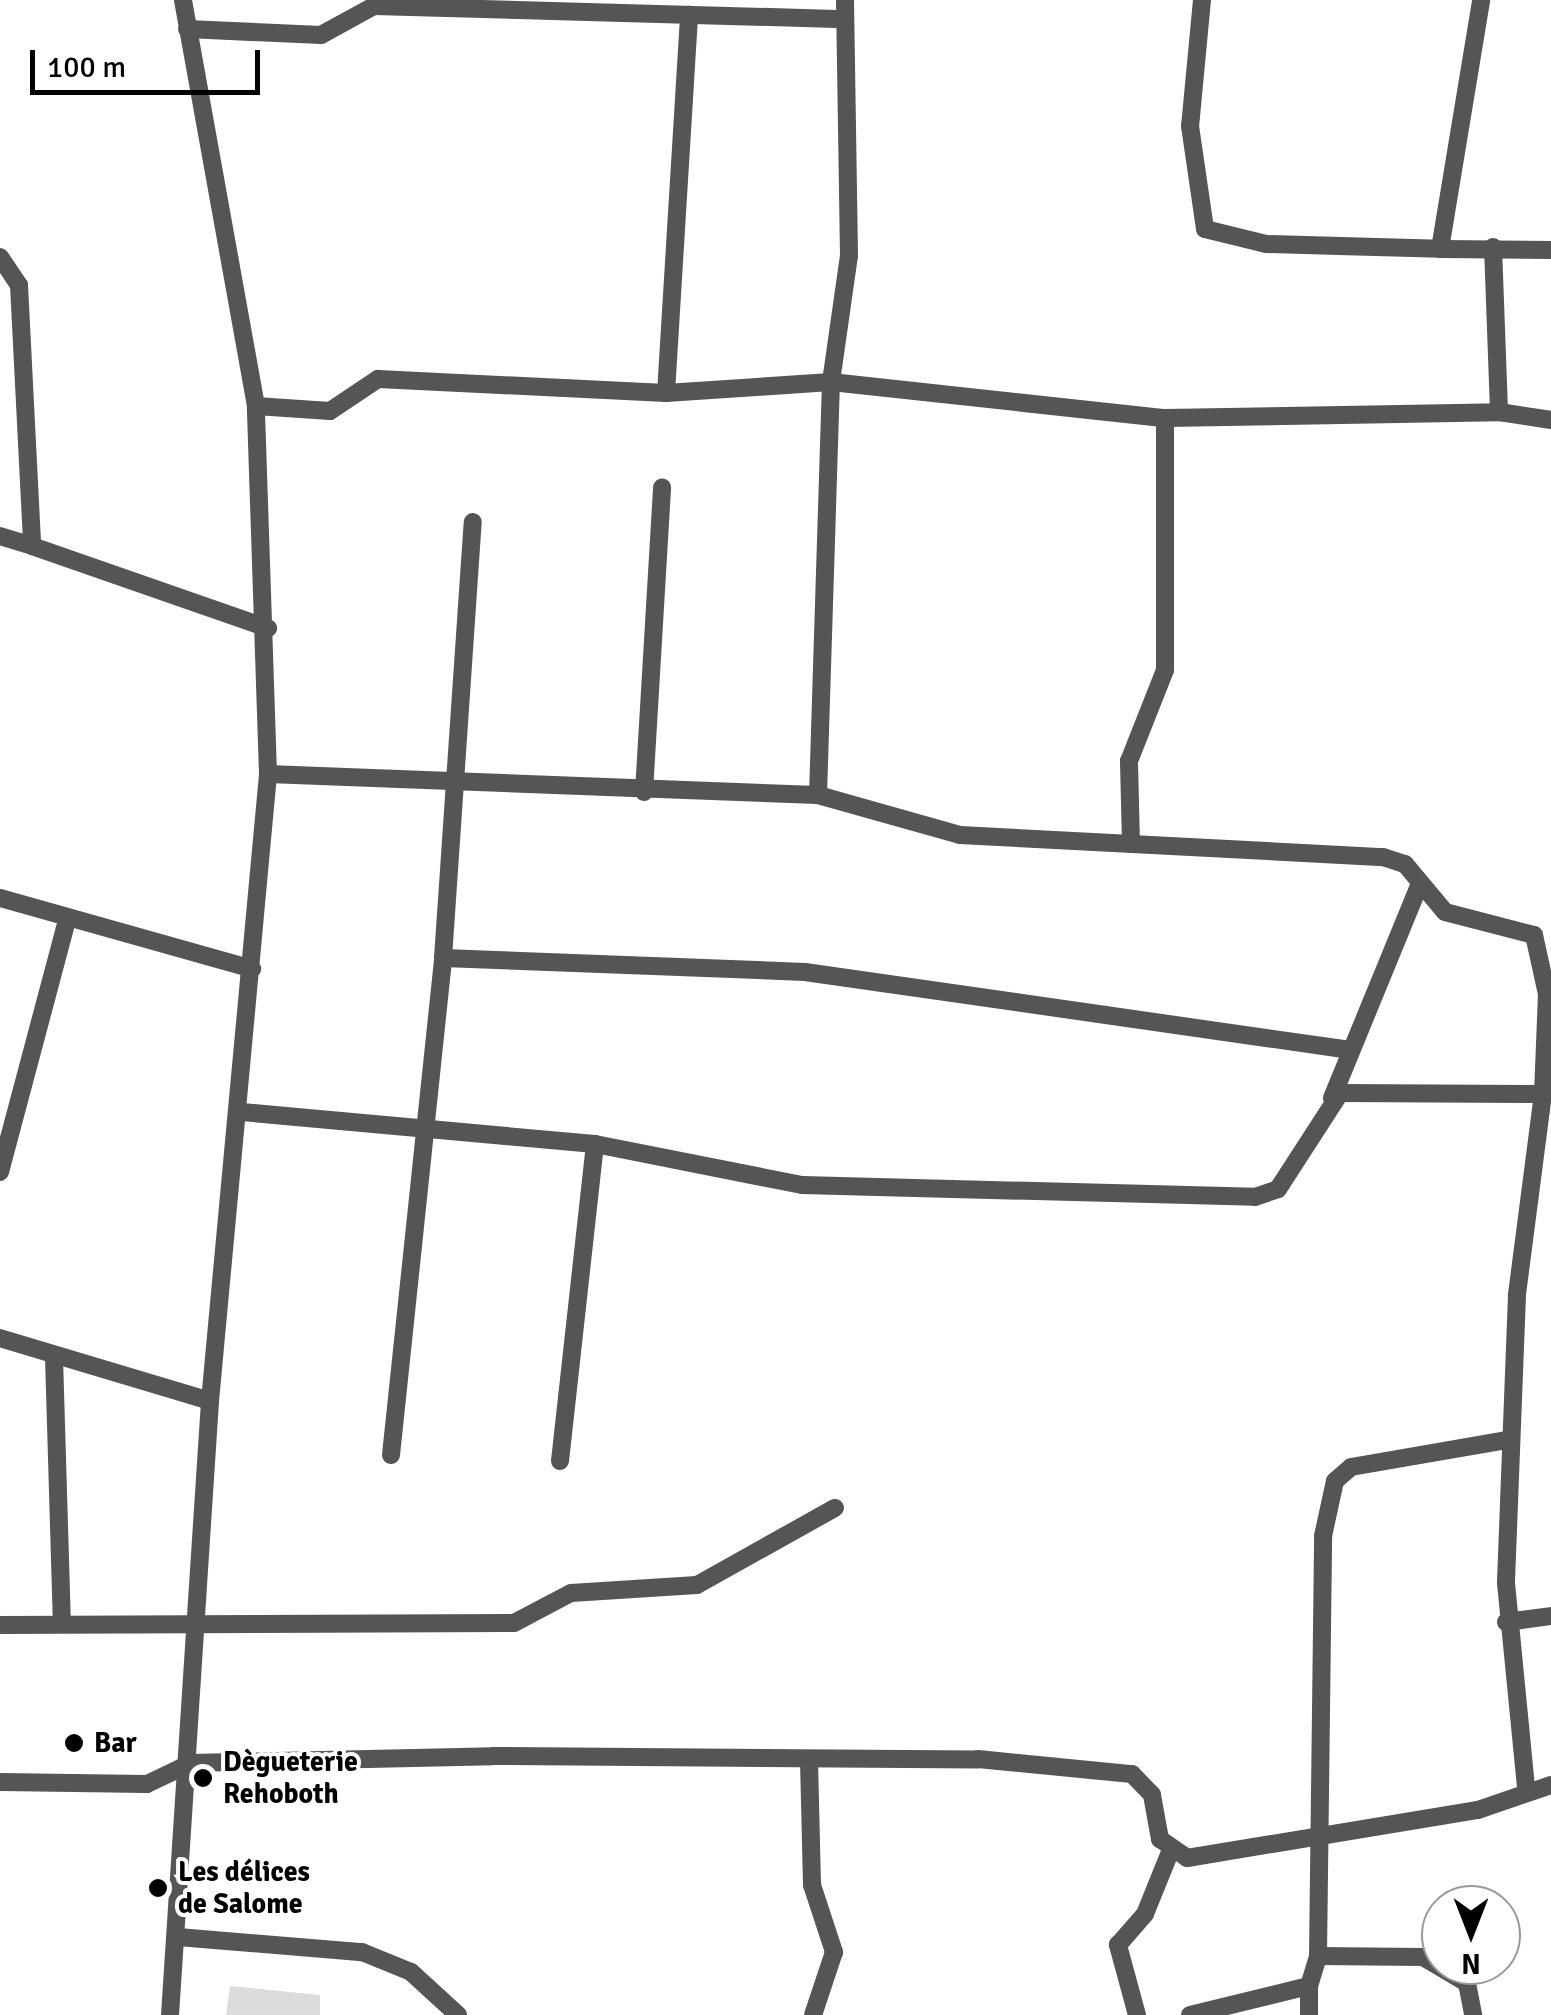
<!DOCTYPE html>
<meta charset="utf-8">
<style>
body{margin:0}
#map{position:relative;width:1551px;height:2015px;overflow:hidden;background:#fff;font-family:Signika,sans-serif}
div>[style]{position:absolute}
.green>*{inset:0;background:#dcdcdc}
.minor>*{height:18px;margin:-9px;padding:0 9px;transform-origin:9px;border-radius:9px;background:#555}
.dots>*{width:28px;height:28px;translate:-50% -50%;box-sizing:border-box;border:5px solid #fff;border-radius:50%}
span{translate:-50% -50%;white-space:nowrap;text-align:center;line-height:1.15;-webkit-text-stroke:8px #fff;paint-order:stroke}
.poi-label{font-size:28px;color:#000;font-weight:700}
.left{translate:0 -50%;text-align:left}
.north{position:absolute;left:1421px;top:1885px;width:100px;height:100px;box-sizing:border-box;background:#fff;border:2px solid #999;border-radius:50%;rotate:180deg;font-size:28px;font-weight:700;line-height:40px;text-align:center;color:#000}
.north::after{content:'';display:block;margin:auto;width:35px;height:45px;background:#000;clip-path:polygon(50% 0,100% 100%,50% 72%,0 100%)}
.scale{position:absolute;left:30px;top:50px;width:230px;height:45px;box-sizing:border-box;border:5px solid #000;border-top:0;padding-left:12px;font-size:30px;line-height:35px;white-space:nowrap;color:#000;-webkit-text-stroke:8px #fff;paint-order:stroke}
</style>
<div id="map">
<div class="green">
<i style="clip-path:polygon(230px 1986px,320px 1995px,320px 2015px,226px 2015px)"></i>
</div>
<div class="minor">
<i style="left:1202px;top:0;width:127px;rotate:95.4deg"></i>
<i style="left:1190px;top:126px;width:104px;rotate:81.7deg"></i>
<i style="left:1205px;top:229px;width:63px;rotate:13.8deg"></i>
<i style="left:1266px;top:244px;width:174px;rotate:1.6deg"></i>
<i style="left:1440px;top:249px;width:252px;rotate:-80.6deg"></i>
<i style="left:187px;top:29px;width:134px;rotate:2.6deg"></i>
<i style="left:321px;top:35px;width:60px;rotate:-28.7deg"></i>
<i style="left:374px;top:6px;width:471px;rotate:1.6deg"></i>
<i style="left:1493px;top:247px;width:165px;rotate:87.9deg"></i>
<i style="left:1440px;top:249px;width:111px;rotate:0.5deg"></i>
<i style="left:0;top:257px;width:34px;rotate:56deg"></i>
<i style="left:19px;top:285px;width:261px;rotate:87.1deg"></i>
<i style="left:32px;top:546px;width:250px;rotate:19.2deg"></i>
<i style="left:666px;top:393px;width:379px;rotate:-86.5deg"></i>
<i style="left:256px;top:406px;width:74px;rotate:3.9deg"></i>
<i style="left:330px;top:411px;width:58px;rotate:-33.7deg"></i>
<i style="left:378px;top:379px;width:288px;rotate:2.8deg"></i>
<i style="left:666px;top:393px;width:165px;rotate:-3.8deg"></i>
<i style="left:831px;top:382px;width:336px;rotate:6.2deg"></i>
<i style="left:1165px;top:418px;width:334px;rotate:-1deg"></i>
<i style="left:1499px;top:412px;width:53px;rotate:8.7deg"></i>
<i style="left:0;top:536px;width:34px;rotate:17deg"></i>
<i style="left:268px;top:774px;width:550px;rotate:2.19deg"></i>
<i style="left:818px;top:795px;width:148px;rotate:15.7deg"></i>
<i style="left:960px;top:835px;width:424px;rotate:3deg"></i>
<i style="left:1383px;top:857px;width:23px;rotate:18deg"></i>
<i style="left:1405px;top:864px;width:62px;rotate:50.2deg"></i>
<i style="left:1445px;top:912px;width:92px;rotate:14.5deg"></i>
<i style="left:1534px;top:935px;width:60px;rotate:77.6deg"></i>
<i style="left:1547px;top:994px;width:100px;rotate:92.3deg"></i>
<i style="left:1543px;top:1094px;width:203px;rotate:97.4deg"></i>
<i style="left:1517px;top:1295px;width:288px;rotate:92.2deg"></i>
<i style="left:1506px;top:1583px;width:204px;rotate:84.4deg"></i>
<i style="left:644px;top:792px;width:305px;rotate:-86.6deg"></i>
<i style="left:818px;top:795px;width:413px;rotate:-88.2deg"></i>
<i style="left:831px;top:382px;width:128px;rotate:-81.9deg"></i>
<i style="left:849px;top:255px;width:255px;rotate:-90.9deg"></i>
<i style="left:1131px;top:844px;width:83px;rotate:-91.4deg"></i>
<i style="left:1129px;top:761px;width:98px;rotate:-68.4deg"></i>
<i style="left:1165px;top:670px;width:252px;rotate:-90deg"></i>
<i style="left:0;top:898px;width:262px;rotate:15.7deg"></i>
<i style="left:443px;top:958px;width:362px;rotate:2.2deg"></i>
<i style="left:805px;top:972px;width:551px;rotate:8.14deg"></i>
<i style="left:1332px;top:1098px;width:227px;rotate:-67.7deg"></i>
<i style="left:242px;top:1112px;width:354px;rotate:5.2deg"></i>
<i style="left:595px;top:1144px;width:211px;rotate:11.2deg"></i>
<i style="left:802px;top:1185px;width:453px;rotate:1.5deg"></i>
<i style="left:1255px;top:1197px;width:24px;rotate:-19deg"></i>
<i style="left:1278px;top:1189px;width:114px;rotate:-57.1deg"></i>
<i style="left:1340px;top:1093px;width:203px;rotate:0.3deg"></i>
<i style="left:0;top:1172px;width:261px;rotate:-75.1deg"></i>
<i style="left:0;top:1338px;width:219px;rotate:16.7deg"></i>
<i style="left:54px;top:1357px;width:263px;rotate:88.3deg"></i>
<i style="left:391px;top:1455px;width:500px;rotate:-84deg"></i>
<i style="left:443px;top:958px;width:437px;rotate:-86.1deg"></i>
<i style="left:560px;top:1461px;width:319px;rotate:-83.7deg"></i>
<i style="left:1506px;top:1622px;width:45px;rotate:-7.6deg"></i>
<i style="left:0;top:1625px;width:514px;rotate:-0.22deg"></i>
<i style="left:514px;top:1623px;width:64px;rotate:-27.8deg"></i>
<i style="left:571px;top:1593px;width:126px;rotate:-3.6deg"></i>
<i style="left:697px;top:1585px;width:158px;rotate:-29.2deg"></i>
<i style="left:809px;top:1761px;width:124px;rotate:88.6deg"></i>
<i style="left:812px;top:1885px;width:71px;rotate:71.8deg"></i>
<i style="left:834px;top:1952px;width:66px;rotate:108.4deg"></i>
<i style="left:0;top:1782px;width:147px;rotate:0.8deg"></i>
<i style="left:147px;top:1784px;width:49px;rotate:-25.5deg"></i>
<i style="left:191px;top:1763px;width:302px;rotate:-1.3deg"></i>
<i style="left:493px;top:1756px;width:485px;rotate:0.4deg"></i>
<i style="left:978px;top:1759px;width:155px;rotate:5.6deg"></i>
<i style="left:1132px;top:1774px;width:29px;rotate:46deg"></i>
<i style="left:1152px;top:1795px;width:45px;rotate:79.7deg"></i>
<i style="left:1160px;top:1839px;width:33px;rotate:35deg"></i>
<i style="left:1187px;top:1858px;width:295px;rotate:-9.4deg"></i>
<i style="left:1478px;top:1810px;width:77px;rotate:-18.9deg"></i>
<i style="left:178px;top:1937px;width:185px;rotate:4.7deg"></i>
<i style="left:362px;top:1952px;width:53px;rotate:22.2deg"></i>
<i style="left:411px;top:1972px;width:64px;rotate:42.5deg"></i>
<i style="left:1318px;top:1956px;width:420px;rotate:-89.3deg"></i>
<i style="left:1323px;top:1536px;width:56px;rotate:-77.7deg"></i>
<i style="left:1335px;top:1481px;width:21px;rotate:-41deg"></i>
<i style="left:1351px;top:1467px;width:159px;rotate:-9.8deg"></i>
<i style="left:1309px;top:1986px;width:29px;rotate:90deg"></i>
<i style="left:170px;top:2015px;width:615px;rotate:-86.27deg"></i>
<i style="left:210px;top:1401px;width:630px;rotate:-84.71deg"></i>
<i style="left:268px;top:774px;width:368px;rotate:-91.9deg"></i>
<i style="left:256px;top:406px;width:413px;rotate:-100.2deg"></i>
<i style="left:1137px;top:2015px;width:73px;rotate:-105.2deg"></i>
<i style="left:1118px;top:1945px;width:41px;rotate:-48.9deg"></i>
<i style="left:1145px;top:1914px;width:67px;rotate:-68deg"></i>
<i style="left:1190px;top:2015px;width:122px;rotate:-13.7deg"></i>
<i style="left:1309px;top:1986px;width:31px;rotate:-73deg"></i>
<i style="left:1318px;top:1956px;width:105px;rotate:0.5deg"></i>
<i style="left:1423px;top:1957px;width:51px;rotate:30.6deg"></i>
<i style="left:1467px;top:1983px;width:33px;rotate:79deg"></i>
</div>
<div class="dots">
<i style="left:74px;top:1743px;background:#000"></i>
<i style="left:203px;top:1778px;background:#000"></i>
<i style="left:158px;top:1888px;background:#000"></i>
</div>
<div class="poi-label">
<span class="left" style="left:94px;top:1743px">Bar</span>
<span class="left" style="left:223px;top:1778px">Dègueterie<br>Rehoboth</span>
<span class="left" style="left:178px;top:1888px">Les délices<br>de Salome</span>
</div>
<div class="north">N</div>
<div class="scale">100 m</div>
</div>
